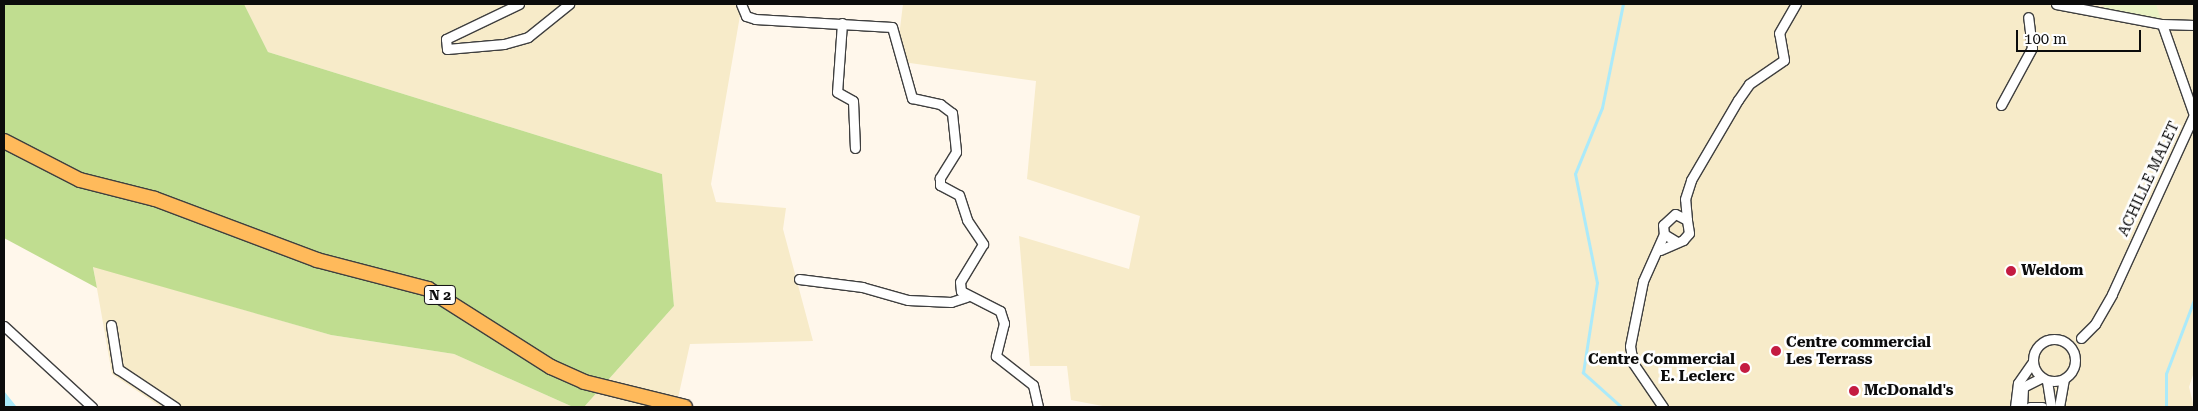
<!DOCTYPE html>
<style>
body{margin:0}
#map{position:relative;width:2198px;height:411px;overflow:hidden;background:#fff7eb;font-family:"Roboto Serif",serif}
div>[style]{position:absolute}
.farmland>*{inset:0;background:#f7ebc9}
.forest>*{inset:0;background:#c0dd90}
.pitch>*{inset:0;background:#eaf2c4}
.water>*{inset:0;background:#abeafa}
.stream>*{height:2.5px;margin:-1.25px;padding:0 1.25px;transform-origin:1.25px;border-radius:1.25px;background:#abeafa}
.roads{filter:drop-shadow(1px 0 #3f3f3f) drop-shadow(-1px 0 #3f3f3f) drop-shadow(0 1px #3f3f3f) drop-shadow(0 -1px #3f3f3f)}
.minor>*{height:9px;margin:-4.5px;padding:0 4.5px;transform-origin:4.5px;border-radius:4.5px;background:#fff}
.minor>.ring{margin:-4.5px;padding:0;box-sizing:content-box;background:none;border:9px solid #fff;border-radius:50%}
.primary>*{height:14px;margin:-7px;padding:0 7px;transform-origin:7px;border-radius:7px;background:#ffba5b}
.dots>*{width:14px;height:14px;translate:-50% -50%;box-sizing:border-box;border:2px solid #fff;border-radius:50%}
span{translate:-50% -50%;white-space:nowrap;text-align:center;line-height:1.15;-webkit-text-stroke:5px #fff;paint-order:stroke}
.shield-label span{padding:1px 4px;background:#fff;border:1px solid;border-radius:4px;-webkit-text-stroke-width:0}
.shield-label{font-size:14px;color:#0c0c0c;font-weight:700}
.street-label{font-size:15px;color:#0c0c0c}
.poi-label{font-size:15px;color:#0c0c0c;font-weight:700}
.left{translate:0 -50%;text-align:left}
.right{translate:-100% -50%;text-align:right}
.frame{position:absolute;inset:0;border:5px solid #0c0c0c;pointer-events:none}
.scale{position:absolute;left:2016px;top:30px;width:125px;height:22px;box-sizing:border-box;border:2px solid #0c0c0c;border-top:0;padding-left:6px;font-size:15px;line-height:18px;white-space:nowrap;color:#0c0c0c;-webkit-text-stroke:4px #fff;paint-order:stroke}
</style>
<div id="map">
<div class="farmland">
<i style="clip-path:polygon(244px 4px,742px 4px,711px 184px,716px 202px,786px 208px,783px 229px,813px 341px,690px 344px,676px 407px,584px 407px,674px 306px,662px 174px,268px 52px)"></i>
<i style="clip-path:polygon(903px 4px,2194px 4px,2194px 372px,2189px 387px,2194px 407px,1108px 407px,1071px 400px,1067px 366px,1030px 366px,1019px 236px,1129px 269px,1140px 216px,1027px 179px,1036px 81px,896px 61px)"></i>
<i style="clip-path:polygon(93px 266px,331px 335px,454px 354px,573px 407px,161px 407px,112px 374px)"></i>
</div>
<div class="forest">
<i style="clip-path:polygon(4px 4px,244px 4px,268px 52px,662px 174px,674px 306px,584px 407px,573px 407px,454px 354px,331px 335px,93px 267px,97px 288px,4px 238px)"></i>
</div>
<div class="pitch">
<i style="clip-path:polygon(2103px 4px,2156px 4px,2162px 24px,2106px 13px)"></i>
</div>
<div class="water">
<i style="clip-path:polygon(4px 391px,16px 406px,17px 407px,4px 407px)"></i>
</div>
<div class="stream">
<i style="left:1621px;top:407px;width:51px;rotate:-138.2deg"></i>
<i style="left:1583px;top:373px;width:91px;rotate:-81.2deg"></i>
<i style="left:1597px;top:283px;width:111px;rotate:-101.4deg"></i>
<i style="left:1575px;top:174px;width:71px;rotate:-67.8deg"></i>
<i style="left:1602px;top:108px;width:106px;rotate:-78.6deg"></i>
<i style="left:2166px;top:407px;width:33px;rotate:-90deg"></i>
<i style="left:2166px;top:374px;width:79px;rotate:-69.3deg"></i>
</div>
<div class="roads">
<div class="minor">
<i style="left:519px;top:4px;width:81px;rotate:154.4deg"></i>
<i style="left:446px;top:39px;width:10px;rotate:84deg"></i>
<i style="left:447px;top:49px;width:57px;rotate:-5deg"></i>
<i style="left:504px;top:44px;width:25px;rotate:-16deg"></i>
<i style="left:528px;top:37px;width:53px;rotate:-38.8deg"></i>
<i style="left:741px;top:4px;width:13px;rotate:67deg"></i>
<i style="left:746px;top:16px;width:9px;rotate:18deg"></i>
<i style="left:755px;top:19px;width:137px;rotate:3.3deg"></i>
<i style="left:892px;top:27px;width:74px;rotate:74.3deg"></i>
<i style="left:912px;top:98px;width:29px;rotate:12deg"></i>
<i style="left:940px;top:104px;width:15px;rotate:37deg"></i>
<i style="left:952px;top:113px;width:39px;rotate:84deg"></i>
<i style="left:956px;top:152px;width:31px;rotate:122deg"></i>
<i style="left:940px;top:178px;width:7px;rotate:90deg"></i>
<i style="left:940px;top:185px;width:21px;rotate:28deg"></i>
<i style="left:959px;top:195px;width:26px;rotate:72deg"></i>
<i style="left:967px;top:220px;width:29px;rotate:56deg"></i>
<i style="left:983px;top:244px;width:44px;rotate:121.2deg"></i>
<i style="left:960px;top:282px;width:9px;rotate:84deg"></i>
<i style="left:961px;top:291px;width:44px;rotate:27.1deg"></i>
<i style="left:1000px;top:311px;width:13px;rotate:72deg"></i>
<i style="left:1004px;top:323px;width:34px;rotate:104deg"></i>
<i style="left:996px;top:356px;width:47px;rotate:38.1deg"></i>
<i style="left:1033px;top:385px;width:23px;rotate:77deg"></i>
<i style="left:2056px;top:4px;width:108px;rotate:10.7deg"></i>
<i style="left:2162px;top:24px;width:32px;rotate:2deg"></i>
<i style="left:842px;top:23px;width:69px;rotate:94.1deg"></i>
<i style="left:837px;top:92px;width:18px;rotate:29deg"></i>
<i style="left:853px;top:101px;width:47px;rotate:87.6deg"></i>
<i style="left:2001px;top:105px;width:65px;rotate:-61.5deg"></i>
<i style="left:2032px;top:48px;width:31px;rotate:-97deg"></i>
<i style="left:1687px;top:220px;width:21px;rotate:-95deg"></i>
<i style="left:1685px;top:199px;width:20px;rotate:-72deg"></i>
<i style="left:1691px;top:180px;width:93px;rotate:-59.6deg"></i>
<i style="left:1738px;top:100px;width:19px;rotate:-55deg"></i>
<i style="left:1749px;top:84px;width:42px;rotate:-34.4deg"></i>
<i style="left:1784px;top:60px;width:27px;rotate:-100deg"></i>
<i style="left:1779px;top:33px;width:34px;rotate:-60deg"></i>
<i style="left:1660px;top:250px;width:25px;rotate:-23deg"></i>
<i style="left:1683px;top:240px;width:9px;rotate:-49deg"></i>
<i style="left:1689px;top:233px;width:13px;rotate:-99deg"></i>
<i style="left:1687px;top:220px;width:13px;rotate:-153deg"></i>
<i style="left:1675px;top:214px;width:16px;rotate:137deg"></i>
<i style="left:1663px;top:225px;width:9px;rotate:84deg"></i>
<i style="left:1664px;top:234px;width:13px;rotate:32deg"></i>
<i style="left:799px;top:279px;width:64px;rotate:7.2deg"></i>
<i style="left:862px;top:287px;width:48px;rotate:15.8deg"></i>
<i style="left:908px;top:300px;width:43px;rotate:2.7deg"></i>
<i style="left:951px;top:302px;width:16px;rotate:-18deg"></i>
<i style="left:111px;top:325px;width:45px;rotate:81deg"></i>
<i style="left:118px;top:369px;width:69px;rotate:33.7deg"></i>
<i style="left:4px;top:326px;width:120px;rotate:42.6deg"></i>
<i style="left:2081px;top:338px;width:20px;rotate:-45deg"></i>
<i style="left:2095px;top:324px;width:34px;rotate:-60deg"></i>
<i style="left:2112px;top:294px;width:197px;rotate:-65.4deg"></i>
<i style="left:2194px;top:115px;width:96px;rotate:-109.4deg"></i>
<i class="ring" style="left:2033px;top:339px;width:33px;height:33px"></i>
<i style="left:2047px;top:381px;width:26px;rotate:81deg"></i>
<i style="left:1663px;top:407px;width:53px;rotate:-124.3deg"></i>
<i style="left:1633px;top:363px;width:17px;rotate:-100deg"></i>
<i style="left:1630px;top:346px;width:66px;rotate:-78.7deg"></i>
<i style="left:1643px;top:281px;width:51px;rotate:-65.9deg"></i>
<i style="left:2015px;top:407px;width:24px;rotate:-83deg"></i>
<i style="left:2018px;top:383px;width:24px;rotate:-55deg"></i>
<i style="left:2022px;top:407px;width:20px;rotate:-87deg"></i>
<i style="left:2023px;top:387px;width:20px;rotate:-27deg"></i>
<i style="left:2030px;top:407px;width:12px"></i>
<i style="left:2059px;top:407px;width:27px;rotate:-80deg"></i>
</div>
<div class="primary">
<i style="left:4px;top:141px;width:85px;rotate:27.2deg"></i>
<i style="left:80px;top:180px;width:77px;rotate:14.2deg"></i>
<i style="left:155px;top:199px;width:173px;rotate:20.6deg"></i>
<i style="left:317px;top:260px;width:115px;rotate:14.6deg"></i>
<i style="left:428px;top:289px;width:146px;rotate:32.4deg"></i>
<i style="left:551px;top:367px;width:36px;rotate:24deg"></i>
<i style="left:584px;top:382px;width:104px;rotate:13.9deg"></i>
</div>
</div>
<div class="dots">
<i style="left:2011px;top:271px;background:#c41b41"></i>
<i style="left:1776px;top:351px;background:#c41b41"></i>
<i style="left:1745px;top:368px;background:#c41b41"></i>
<i style="left:1854px;top:391px;background:#c41b41"></i>
</div>
<div class="shield-label">
<span style="left:440px;top:295px">N 2</span>
</div>
<div class="street-label">
<span style="left:2149px;top:179px;rotate:-65deg">ACHILLE MALET</span>
</div>
<div class="poi-label">
<span class="left" style="left:2021px;top:271px">Weldom</span>
<span class="left" style="left:1786px;top:351px">Centre commercial<br>Les Terrass</span>
<span class="right" style="left:1735px;top:368px">Centre Commercial<br>E. Leclerc</span>
<span class="left" style="left:1864px;top:391px">McDonald's</span>
</div>
<div class="frame"></div>
<div class="scale">100 m</div>
</div>
